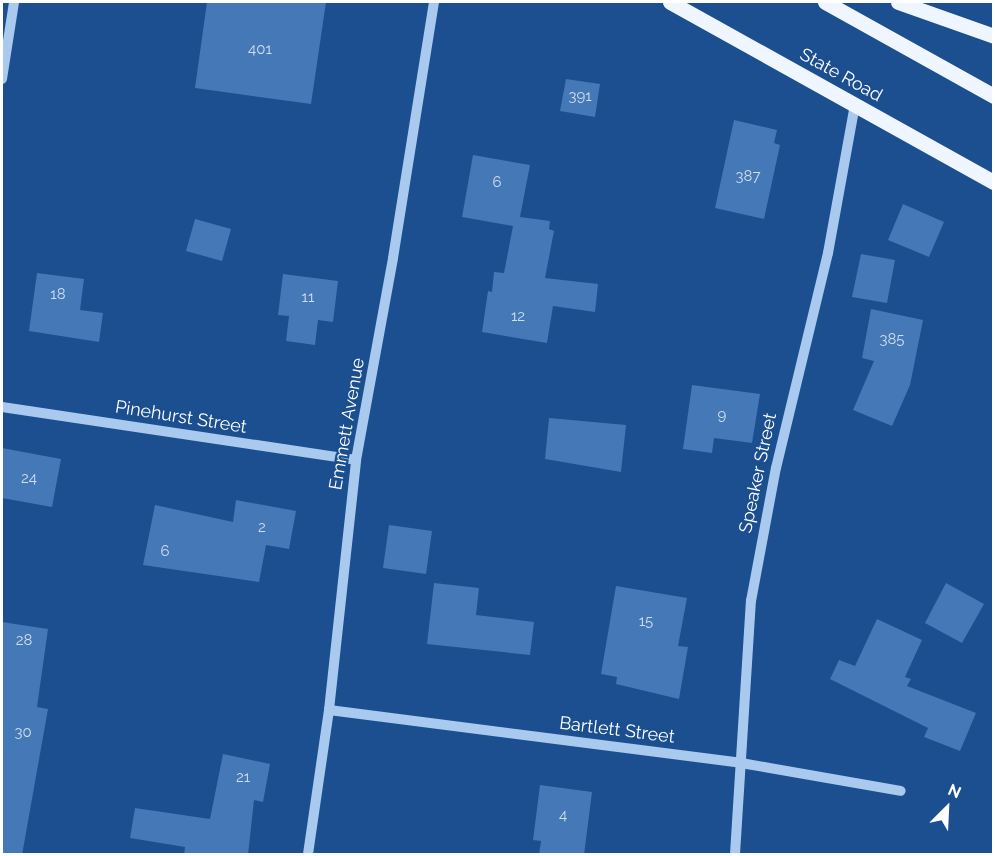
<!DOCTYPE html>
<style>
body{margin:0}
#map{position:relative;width:995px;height:856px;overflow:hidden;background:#1b4f8f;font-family:Raleway,sans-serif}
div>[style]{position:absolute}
.building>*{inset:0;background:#4478b7}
.minor>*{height:10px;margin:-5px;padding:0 5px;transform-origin:5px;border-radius:5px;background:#a9c9ee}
.major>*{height:15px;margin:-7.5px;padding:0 7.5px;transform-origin:7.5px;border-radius:7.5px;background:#f0f6ff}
span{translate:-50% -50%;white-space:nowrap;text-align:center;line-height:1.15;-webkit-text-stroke:4.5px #1b4f8f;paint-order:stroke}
.number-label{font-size:15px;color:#d0dded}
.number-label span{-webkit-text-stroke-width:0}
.street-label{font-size:18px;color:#fff}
.frame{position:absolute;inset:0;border:3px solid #fff;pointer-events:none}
.north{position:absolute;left:917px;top:778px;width:60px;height:60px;-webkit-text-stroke:4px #1b4f8f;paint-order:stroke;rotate:24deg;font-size:16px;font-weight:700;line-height:24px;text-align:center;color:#fff}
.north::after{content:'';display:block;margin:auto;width:21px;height:27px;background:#fff;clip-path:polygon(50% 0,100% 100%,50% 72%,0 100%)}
</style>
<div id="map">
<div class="building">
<i style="clip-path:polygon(207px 2px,326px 2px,311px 104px,195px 88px)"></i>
<i style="clip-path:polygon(566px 79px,600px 84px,595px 117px,560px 111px)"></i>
<i style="clip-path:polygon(734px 120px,777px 130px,774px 143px,780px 145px,764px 219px,715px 208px)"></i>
<i style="clip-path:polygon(473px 155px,530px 165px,520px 217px,550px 221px,549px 229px,554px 231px,545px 278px,598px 284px,595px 312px,553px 306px,547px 343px,482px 332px,488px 291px,492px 292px,494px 272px,504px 273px,513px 226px,462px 217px)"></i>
<i style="clip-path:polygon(903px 204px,944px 222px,929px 257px,888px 240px)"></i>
<i style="clip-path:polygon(195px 219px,231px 229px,222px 261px,186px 251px)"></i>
<i style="clip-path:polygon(861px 254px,895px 260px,887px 303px,852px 297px)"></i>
<i style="clip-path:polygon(37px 273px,84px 279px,80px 310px,103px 313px,99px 342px,29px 331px)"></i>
<i style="clip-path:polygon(283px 274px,338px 281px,333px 322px,318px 320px,315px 345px,286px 341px,289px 316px,278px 315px)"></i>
<i style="clip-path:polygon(871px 309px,923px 320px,910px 385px,892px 426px,853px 410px,874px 361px,862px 358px)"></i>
<i style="clip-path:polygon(692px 385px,760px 394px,752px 443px,714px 438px,712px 453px,683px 449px)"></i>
<i style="clip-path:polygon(549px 418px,626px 425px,621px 472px,545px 459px)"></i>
<i style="clip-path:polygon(2px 448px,61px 459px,52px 507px,2px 498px)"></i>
<i style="clip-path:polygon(236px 500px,296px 511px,289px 549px,266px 545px,259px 582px,143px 565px,155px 505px,233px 522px)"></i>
<i style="clip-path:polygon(389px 525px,432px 531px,426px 574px,383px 568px)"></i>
<i style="clip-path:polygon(434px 583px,479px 588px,476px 615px,534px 622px,530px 655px,427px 644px)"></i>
<i style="clip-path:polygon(946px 583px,984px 604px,962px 643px,925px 623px)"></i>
<i style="clip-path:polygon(616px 586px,687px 598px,678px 646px,688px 647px,679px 699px,616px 684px,617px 677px,601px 674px)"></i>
<i style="clip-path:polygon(877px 619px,922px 640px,905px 677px,911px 679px,907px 686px,976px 713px,960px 751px,924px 737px,928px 728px,830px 679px,839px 660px,855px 666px)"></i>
<i style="clip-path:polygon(2px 622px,48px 629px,37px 707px,48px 709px,22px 855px,2px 855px)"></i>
<i style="clip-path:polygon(223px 754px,270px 764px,263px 802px,254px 800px,248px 855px,184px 855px,185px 847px,130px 838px,135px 808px,210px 819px)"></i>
<i style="clip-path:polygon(540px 785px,592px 792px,584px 855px,539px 855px,541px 841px,533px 840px)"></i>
</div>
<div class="minor">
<i style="left:2px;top:79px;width:78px;rotate:-81.1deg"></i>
<i style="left:2px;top:407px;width:358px;rotate:8.5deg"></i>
<i style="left:329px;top:710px;width:415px;rotate:7.3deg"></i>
<i style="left:741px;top:763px;width:162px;rotate:9.9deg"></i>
<i style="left:308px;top:854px;width:146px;rotate:-81.7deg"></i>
<i style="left:329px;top:710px;width:251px;rotate:-83.8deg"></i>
<i style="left:356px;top:460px;width:205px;rotate:-79.6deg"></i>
<i style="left:393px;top:258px;width:259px;rotate:-80.9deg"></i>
<i style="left:735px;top:854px;width:254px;rotate:-86.4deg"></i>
<i style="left:751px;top:601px;width:135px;rotate:-79.4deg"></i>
<i style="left:776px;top:468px;width:221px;rotate:-76.4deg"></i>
<i style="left:828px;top:253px;width:150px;rotate:-79.7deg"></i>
</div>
<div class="major">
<i style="left:670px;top:2px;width:371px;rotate:29.1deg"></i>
<i style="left:825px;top:2px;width:193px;rotate:29.1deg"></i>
<i style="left:898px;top:2px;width:102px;rotate:19.5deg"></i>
</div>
<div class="number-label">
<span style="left:260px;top:50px">401</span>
<span style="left:580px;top:97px">391</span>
<span style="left:748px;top:177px">387</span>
<span style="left:497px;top:183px">6</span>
<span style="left:58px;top:295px">18</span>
<span style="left:308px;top:298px">11</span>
<span style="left:518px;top:317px">12</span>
<span style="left:892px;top:340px">385</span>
<span style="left:722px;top:416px">9</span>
<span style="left:29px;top:479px">24</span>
<span style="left:262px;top:528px">2</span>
<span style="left:165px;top:552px">6</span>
<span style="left:646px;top:622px">15</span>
<span style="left:24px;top:641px">28</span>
<span style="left:23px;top:733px">30</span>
<span style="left:243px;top:778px">21</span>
<span style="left:563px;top:816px">4</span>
</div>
<div class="street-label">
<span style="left:841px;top:75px;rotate:29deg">State Road</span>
<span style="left:181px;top:417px;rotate:9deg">Pinehurst Street</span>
<span style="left:347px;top:424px;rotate:-80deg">Emmett Avenue</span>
<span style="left:758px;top:473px;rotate:-78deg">Speaker Street</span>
<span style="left:617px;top:730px;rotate:7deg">Bartlett Street</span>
</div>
<div class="frame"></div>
<div class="north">N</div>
</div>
